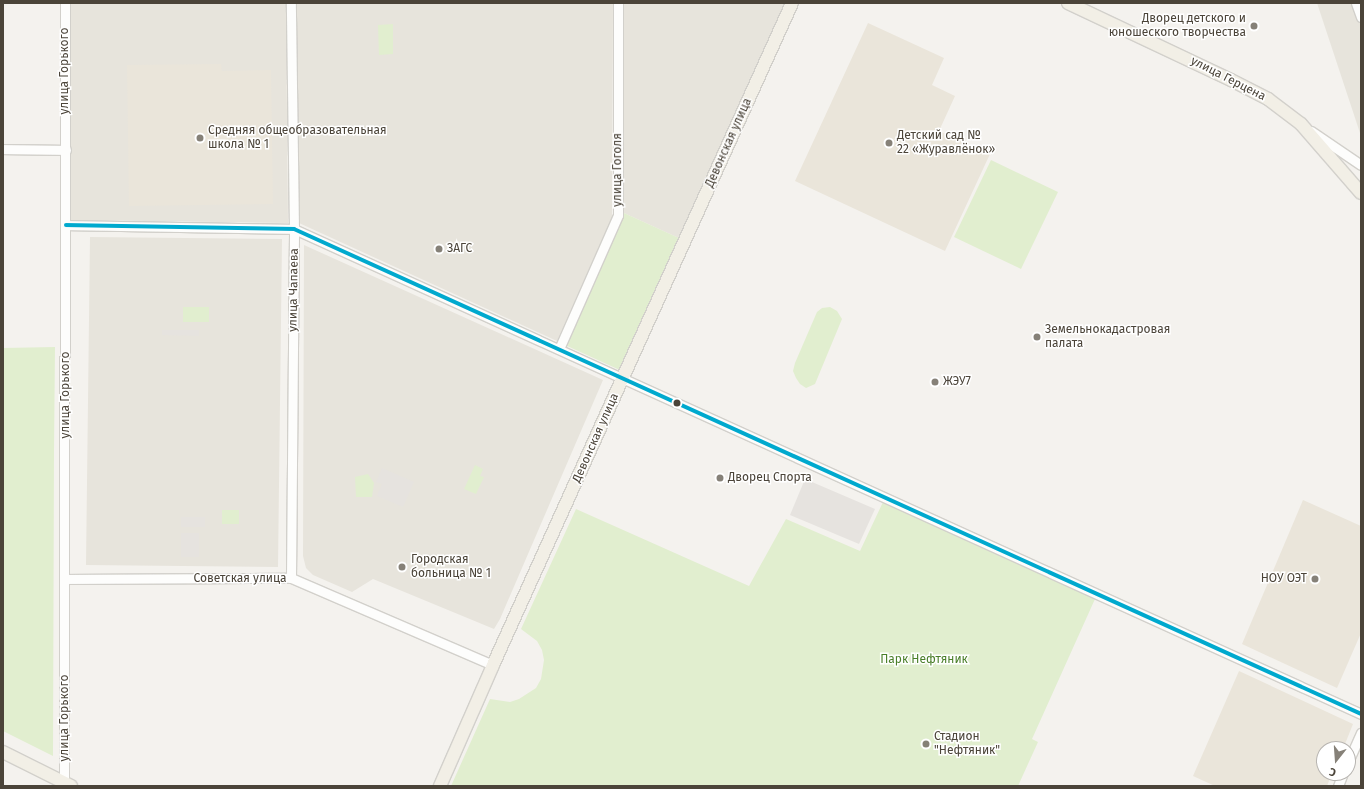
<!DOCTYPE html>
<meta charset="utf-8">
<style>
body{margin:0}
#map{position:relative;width:1364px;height:789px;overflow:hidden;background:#f4f2ee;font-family:"Fira Sans",sans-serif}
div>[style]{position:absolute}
.residential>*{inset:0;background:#e7e4dc}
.education>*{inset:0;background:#eae5da}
.green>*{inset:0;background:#e1eecf}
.parking>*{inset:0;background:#e6e3df}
.roads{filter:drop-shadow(1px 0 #d2d0cb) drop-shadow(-1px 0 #d2d0cb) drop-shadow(0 1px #d2d0cb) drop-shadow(0 -1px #d2d0cb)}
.minor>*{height:9px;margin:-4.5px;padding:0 4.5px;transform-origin:4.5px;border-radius:4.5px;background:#fdfdfc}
.major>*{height:12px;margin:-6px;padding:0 6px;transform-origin:6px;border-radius:6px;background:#f2efe6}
.bus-1>*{height:4px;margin:-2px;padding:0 2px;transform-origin:2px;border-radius:2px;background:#00a9ce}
.dots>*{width:11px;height:11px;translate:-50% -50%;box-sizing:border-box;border:2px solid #fff;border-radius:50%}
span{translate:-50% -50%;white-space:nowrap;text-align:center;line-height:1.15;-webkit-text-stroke:3px #fff;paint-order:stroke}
.poi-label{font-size:12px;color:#4b4439}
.right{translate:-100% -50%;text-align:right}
.left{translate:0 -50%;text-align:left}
.street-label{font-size:12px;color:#4b4439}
.park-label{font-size:12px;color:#4a7f2a}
.frame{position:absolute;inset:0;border:4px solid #4b4439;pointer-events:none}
.north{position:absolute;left:1316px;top:741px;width:40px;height:40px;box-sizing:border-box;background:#fff;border:1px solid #b7b4b0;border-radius:50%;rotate:197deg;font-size:11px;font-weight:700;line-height:16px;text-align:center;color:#4b4439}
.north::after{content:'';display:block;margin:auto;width:14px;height:18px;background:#868178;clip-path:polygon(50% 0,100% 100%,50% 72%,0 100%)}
</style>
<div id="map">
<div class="residential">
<i style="clip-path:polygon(70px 3px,286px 3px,288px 223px,71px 220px)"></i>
<i style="clip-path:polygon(296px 3px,613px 3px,612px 217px,557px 341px,299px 223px)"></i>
<i style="clip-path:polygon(624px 3px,785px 3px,681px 239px,624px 213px)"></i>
<i style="clip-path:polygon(1317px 3px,1361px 3px,1361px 136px)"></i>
<i style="clip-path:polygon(90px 237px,282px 239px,278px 567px,86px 565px)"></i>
<i style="clip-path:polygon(304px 245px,603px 380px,500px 619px,494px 629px,373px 579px,352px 592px,313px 575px,306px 568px,303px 556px)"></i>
</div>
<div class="education">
<i style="clip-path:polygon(868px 23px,944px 58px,932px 85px,955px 96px,939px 131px,990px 154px,945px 251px,795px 181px)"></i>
<i style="clip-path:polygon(221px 64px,222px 71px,271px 70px,273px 204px,129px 206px,127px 65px)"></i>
<i style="clip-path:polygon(1303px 500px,1361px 526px,1361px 633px,1337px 688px,1242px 644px)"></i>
<i style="clip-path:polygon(1239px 671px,1353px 724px,1343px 749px,1324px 749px,1324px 773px,1332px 773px,1327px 786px,1215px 786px,1193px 776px)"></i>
</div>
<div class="green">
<i style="clip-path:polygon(393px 24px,393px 54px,379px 55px,378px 25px)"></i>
<i style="clip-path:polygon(991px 160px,1058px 192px,1021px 269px,954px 237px)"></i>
<i style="clip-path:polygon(624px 213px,681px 239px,622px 371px,565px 345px)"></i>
<i style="clip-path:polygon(183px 307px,209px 307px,209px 322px,183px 322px)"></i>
<i style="clip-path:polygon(830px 307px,837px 311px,842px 319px,815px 384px,806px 388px,800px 384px,796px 378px,793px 371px,795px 363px,817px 312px,822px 308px)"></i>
<i style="clip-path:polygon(55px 347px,54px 452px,53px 756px,3px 731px,3px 348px)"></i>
<i style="clip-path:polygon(475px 465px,483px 469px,480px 476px,484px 477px,476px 494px,464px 489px)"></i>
<i style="clip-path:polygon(368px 474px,374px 483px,372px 497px,356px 497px,355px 477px)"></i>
<i style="clip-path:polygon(883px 502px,1095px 599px,1032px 739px,1038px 742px,1018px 786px,451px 786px,490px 699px,510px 702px,519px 699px,536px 688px,541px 679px,544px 660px,542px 650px,537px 641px,521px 629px,576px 509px,749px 586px,786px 519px,860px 551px)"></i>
<i style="clip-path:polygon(222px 510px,239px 510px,239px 524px,222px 524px)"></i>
</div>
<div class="parking">
<i style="clip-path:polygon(162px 330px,199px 330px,199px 336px,162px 335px)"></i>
<i style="clip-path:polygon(382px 468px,414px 482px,403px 507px,377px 496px,382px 484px,376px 482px)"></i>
<i style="clip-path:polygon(805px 479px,875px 509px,859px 544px,790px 515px)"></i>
<i style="clip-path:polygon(181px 517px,205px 517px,205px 527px,181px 527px)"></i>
<i style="clip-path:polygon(181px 533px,199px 533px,199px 557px,181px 557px)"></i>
</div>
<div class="roads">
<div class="minor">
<i style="left:1356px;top:3px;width:15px;rotate:70deg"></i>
<i style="left:1311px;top:131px;width:60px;rotate:34.2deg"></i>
<i style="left:3px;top:149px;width:63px;rotate:0.9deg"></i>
<i style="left:66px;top:225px;width:228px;rotate:1deg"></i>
<i style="left:294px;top:229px;width:1172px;rotate:24.44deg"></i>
<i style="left:559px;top:349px;width:146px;rotate:-66.2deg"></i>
<i style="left:618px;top:215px;width:212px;rotate:-90deg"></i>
<i style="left:291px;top:578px;width:349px;rotate:-89.5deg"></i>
<i style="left:294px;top:229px;width:226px;rotate:-90.8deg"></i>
<i style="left:66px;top:579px;width:225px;rotate:-0.3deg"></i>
<i style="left:291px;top:578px;width:220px;rotate:23.3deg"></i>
<i style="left:1348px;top:762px;width:32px;rotate:-66deg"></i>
<i style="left:64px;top:786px;width:783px;rotate:-89.93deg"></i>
<i style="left:1338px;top:786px;width:14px;rotate:-69deg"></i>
</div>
<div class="major">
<i style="left:1068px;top:3px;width:180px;rotate:25.3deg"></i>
<i style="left:1231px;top:80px;width:42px;rotate:27.2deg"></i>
<i style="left:1268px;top:99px;width:41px;rotate:37.1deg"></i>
<i style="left:1301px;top:124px;width:91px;rotate:49deg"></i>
<i style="left:3px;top:752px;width:76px;rotate:26.6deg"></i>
<i style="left:440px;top:786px;width:132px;rotate:-66.3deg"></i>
<i style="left:493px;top:665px;width:726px;rotate:-65.69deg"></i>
</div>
</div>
<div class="bus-1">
<i style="left:66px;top:225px;width:228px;rotate:1deg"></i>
<i style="left:294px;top:229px;width:1172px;rotate:24.44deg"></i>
</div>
<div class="dots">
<i style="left:1254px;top:26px;background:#868178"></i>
<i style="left:200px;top:138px;background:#868178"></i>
<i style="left:889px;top:143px;background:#868178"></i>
<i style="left:439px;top:249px;background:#868178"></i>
<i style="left:1037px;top:337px;background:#868178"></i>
<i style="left:935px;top:382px;background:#868178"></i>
<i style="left:677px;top:403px;background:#4b4439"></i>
<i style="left:720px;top:478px;background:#868178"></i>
<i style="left:402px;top:567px;background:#868178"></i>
<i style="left:1315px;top:579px;background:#868178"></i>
<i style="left:926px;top:744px;background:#868178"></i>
</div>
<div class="poi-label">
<span class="right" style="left:1246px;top:26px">Дворец детского и<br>юношеского творчества</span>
<span class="left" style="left:208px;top:138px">Средняя общеобразовательная<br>школа № 1</span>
<span class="left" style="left:897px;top:143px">Детский сад №<br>22 «Журавлёнок»</span>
<span class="left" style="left:447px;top:249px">ЗАГС</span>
<span class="left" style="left:1045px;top:337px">Земельнокадастровая<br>палата</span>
<span class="left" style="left:943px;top:382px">ЖЭУ7</span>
<span class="left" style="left:728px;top:478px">Дворец Спорта</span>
<span class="left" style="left:411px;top:567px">Городская<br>больница № 1</span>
<span class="right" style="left:1307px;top:579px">НОУ ОЭТ</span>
<span class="left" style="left:934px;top:744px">Стадион<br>"Нефтяник"</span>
</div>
<div class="street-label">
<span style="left:65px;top:71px;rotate:-90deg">улица Горького</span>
<span style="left:1228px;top:79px;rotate:27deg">улица Герцена</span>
<span style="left:729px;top:143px;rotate:-66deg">Девонская улица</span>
<span style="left:618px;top:170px;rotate:-90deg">улица Гоголя</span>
<span style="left:294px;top:290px;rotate:-89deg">улица Чапаева</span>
<span style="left:66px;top:395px;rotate:-90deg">улица Горького</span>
<span style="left:596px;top:438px;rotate:-66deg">Девонская улица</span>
<span style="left:240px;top:579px">Советская улица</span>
<span style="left:65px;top:718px;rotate:-90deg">улица Горького</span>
</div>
<div class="park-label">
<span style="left:924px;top:660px">Парк Нефтяник</span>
</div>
<div class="frame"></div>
<div class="north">С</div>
</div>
